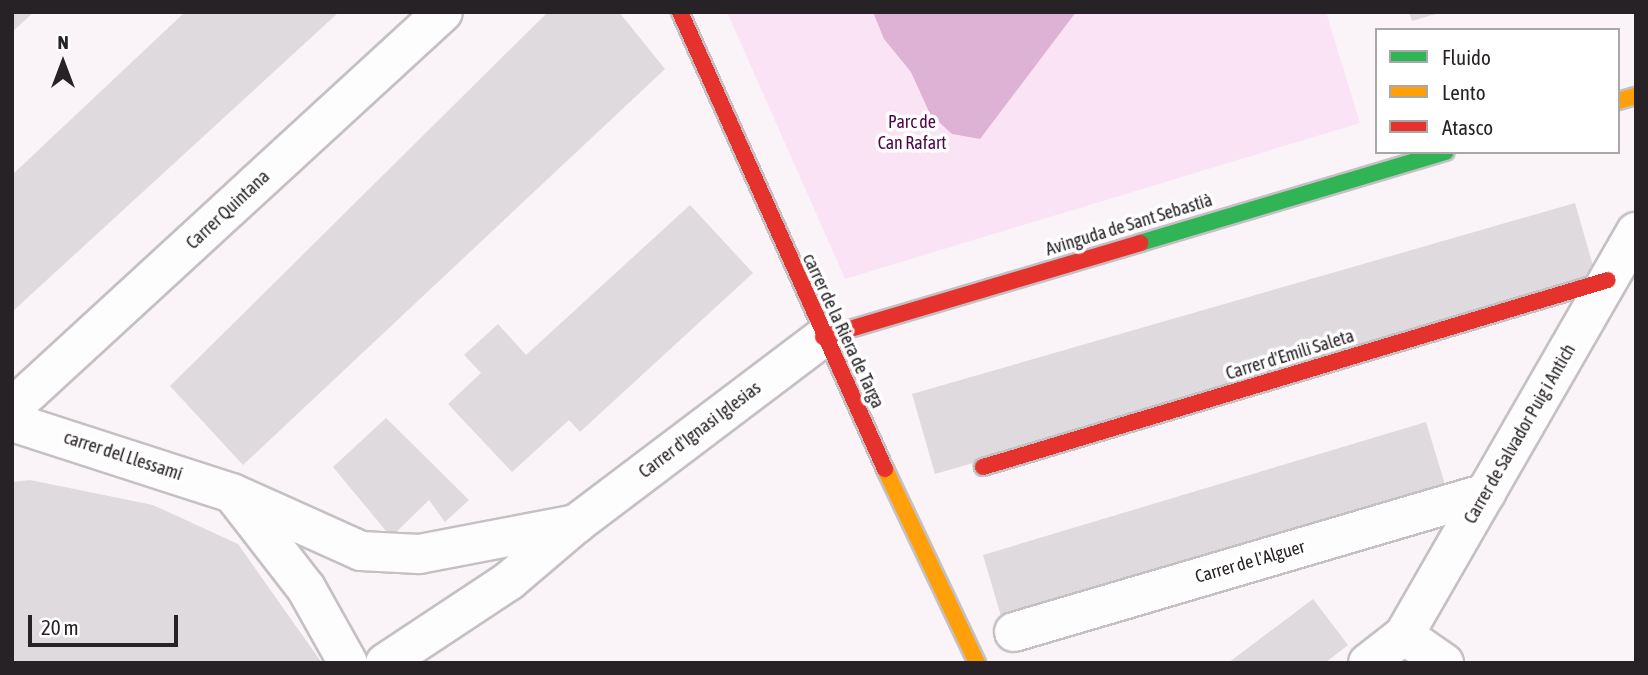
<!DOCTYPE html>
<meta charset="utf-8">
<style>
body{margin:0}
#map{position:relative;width:1648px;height:675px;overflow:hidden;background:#faf4f9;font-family:"Asap Condensed",sans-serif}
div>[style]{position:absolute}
.green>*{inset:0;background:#fbe3f6}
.water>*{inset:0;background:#ddb2d4}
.building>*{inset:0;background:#dfdade}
.roads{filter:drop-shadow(2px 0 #c5c0c4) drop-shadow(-2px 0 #c5c0c4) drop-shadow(0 2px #c5c0c4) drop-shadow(0 -2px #c5c0c4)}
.street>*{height:38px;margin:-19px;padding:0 19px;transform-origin:19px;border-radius:19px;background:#fefdfe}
.fast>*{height:16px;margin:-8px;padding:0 8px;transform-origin:8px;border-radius:8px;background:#30b455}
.slow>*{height:16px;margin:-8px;padding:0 8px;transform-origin:8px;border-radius:8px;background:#ff9f0a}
.jam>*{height:16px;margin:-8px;padding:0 8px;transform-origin:8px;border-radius:8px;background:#e5322d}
span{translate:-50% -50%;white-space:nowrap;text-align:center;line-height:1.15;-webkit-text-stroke:7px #fff;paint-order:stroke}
.park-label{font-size:18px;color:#4d0544}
.street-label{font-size:18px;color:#272226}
.frame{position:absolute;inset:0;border:14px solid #272226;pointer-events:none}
.legend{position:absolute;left:1375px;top:28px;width:245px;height:126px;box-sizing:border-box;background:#fff;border:2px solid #a9a7a8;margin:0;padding:9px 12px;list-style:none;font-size:21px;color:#272226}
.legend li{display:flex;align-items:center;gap:14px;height:35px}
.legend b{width:35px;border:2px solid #a9a7a8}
.north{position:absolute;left:28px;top:28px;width:70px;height:70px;-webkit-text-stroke:5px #fff;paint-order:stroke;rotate:0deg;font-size:19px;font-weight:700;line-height:28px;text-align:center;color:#272226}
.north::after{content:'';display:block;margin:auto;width:24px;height:32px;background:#272226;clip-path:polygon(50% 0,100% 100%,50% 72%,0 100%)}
.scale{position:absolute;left:28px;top:615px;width:150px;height:32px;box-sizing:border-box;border:4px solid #272226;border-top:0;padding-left:9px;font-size:21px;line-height:24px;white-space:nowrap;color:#272226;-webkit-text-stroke:5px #fff;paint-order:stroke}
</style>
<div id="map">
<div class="green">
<i style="clip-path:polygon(727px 12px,1326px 12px,1360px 123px,845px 279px)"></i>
</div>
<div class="water">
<i style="clip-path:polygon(873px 12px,1076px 12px,980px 139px,952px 134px,930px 114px,911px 72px,884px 39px)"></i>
</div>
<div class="building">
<i style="clip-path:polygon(12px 12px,34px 12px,12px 32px)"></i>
<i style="clip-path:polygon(185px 12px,339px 12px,12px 312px,12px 175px)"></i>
<i style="clip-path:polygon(548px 12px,619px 12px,665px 69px,243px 465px,170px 386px)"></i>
<i style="clip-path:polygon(1409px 12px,1439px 12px,1439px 13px,1412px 21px)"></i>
<i style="clip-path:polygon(1575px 203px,1598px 283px,935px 474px,912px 394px)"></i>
<i style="clip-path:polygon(690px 205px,753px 273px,580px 432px,569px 420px,512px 472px,448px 404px,481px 373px,464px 355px,498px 324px,526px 355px)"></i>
<i style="clip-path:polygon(386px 418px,469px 500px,445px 522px,429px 500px,391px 537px,333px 467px)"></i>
<i style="clip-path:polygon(1426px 422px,1450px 501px,1006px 633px,983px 555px)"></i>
<i style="clip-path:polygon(30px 480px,153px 505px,238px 544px,322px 663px,12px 663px,12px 482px)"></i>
<i style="clip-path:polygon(1313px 599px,1348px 645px,1325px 663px,1228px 663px)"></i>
</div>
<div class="roads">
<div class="street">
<i style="left:12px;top:408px;width:585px;rotate:-42.58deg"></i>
<i style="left:12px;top:422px;width:231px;rotate:17.9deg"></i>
<i style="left:232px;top:493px;width:141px;rotate:24.2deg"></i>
<i style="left:361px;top:551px;width:58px;rotate:3deg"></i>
<i style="left:419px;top:554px;width:160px;rotate:-10.8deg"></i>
<i style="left:233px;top:494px;width:119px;rotate:52.2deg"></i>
<i style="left:306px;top:588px;width:86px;rotate:60.8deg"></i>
<i style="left:1014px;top:632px;width:492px;rotate:-16.4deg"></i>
<i style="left:1404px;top:635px;width:49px;rotate:35deg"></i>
<i style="left:385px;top:663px;width:149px;rotate:-33.5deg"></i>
<i style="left:509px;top:581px;width:88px;rotate:-40.4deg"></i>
<i style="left:576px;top:524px;width:310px;rotate:-37.1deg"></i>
<i style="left:1368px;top:663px;width:46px;rotate:-37.9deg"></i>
<i style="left:1404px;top:635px;width:465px;rotate:-60.1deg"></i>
</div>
<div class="fast">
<i style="left:1140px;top:243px;width:319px;rotate:-16.6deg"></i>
</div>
<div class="slow">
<i style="left:1618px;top:101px;width:19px;rotate:-16deg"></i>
<i style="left:885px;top:469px;width:215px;rotate:64.6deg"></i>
</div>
<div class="jam">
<i style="left:680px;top:12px;width:501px;rotate:65.84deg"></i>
<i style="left:823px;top:337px;width:331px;rotate:-16.5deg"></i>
<i style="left:983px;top:467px;width:652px;rotate:-16.66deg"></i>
</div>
</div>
<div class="park-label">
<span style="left:912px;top:133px">Parc de<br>Can Rafart</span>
</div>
<div class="street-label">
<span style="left:228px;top:210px;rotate:-43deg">Carrer Quintana</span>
<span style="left:1129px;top:225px;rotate:-17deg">Avinguda de Sant Sebastià</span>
<span style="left:843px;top:331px;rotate:65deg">carrer de la Riera de Targa</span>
<span style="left:1290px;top:355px;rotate:-17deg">Carrer d'Emili Saleta</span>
<span style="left:700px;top:430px;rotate:-37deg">Carrer d'Ignasi Iglesias</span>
<span style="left:1520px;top:434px;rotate:-60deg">Carrer de Salvador Puig i Antich</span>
<span style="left:123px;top:456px;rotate:18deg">carrer del Llessamí</span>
<span style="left:1250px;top:562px;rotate:-16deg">Carrer de l'Alguer</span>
</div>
<div class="frame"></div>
<ul class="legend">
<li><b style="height:9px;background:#30b455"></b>Fluido</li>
<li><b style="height:9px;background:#ff9f0a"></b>Lento</li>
<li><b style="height:9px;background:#e5322d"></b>Atasco</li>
</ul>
<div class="north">N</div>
<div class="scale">20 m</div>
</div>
